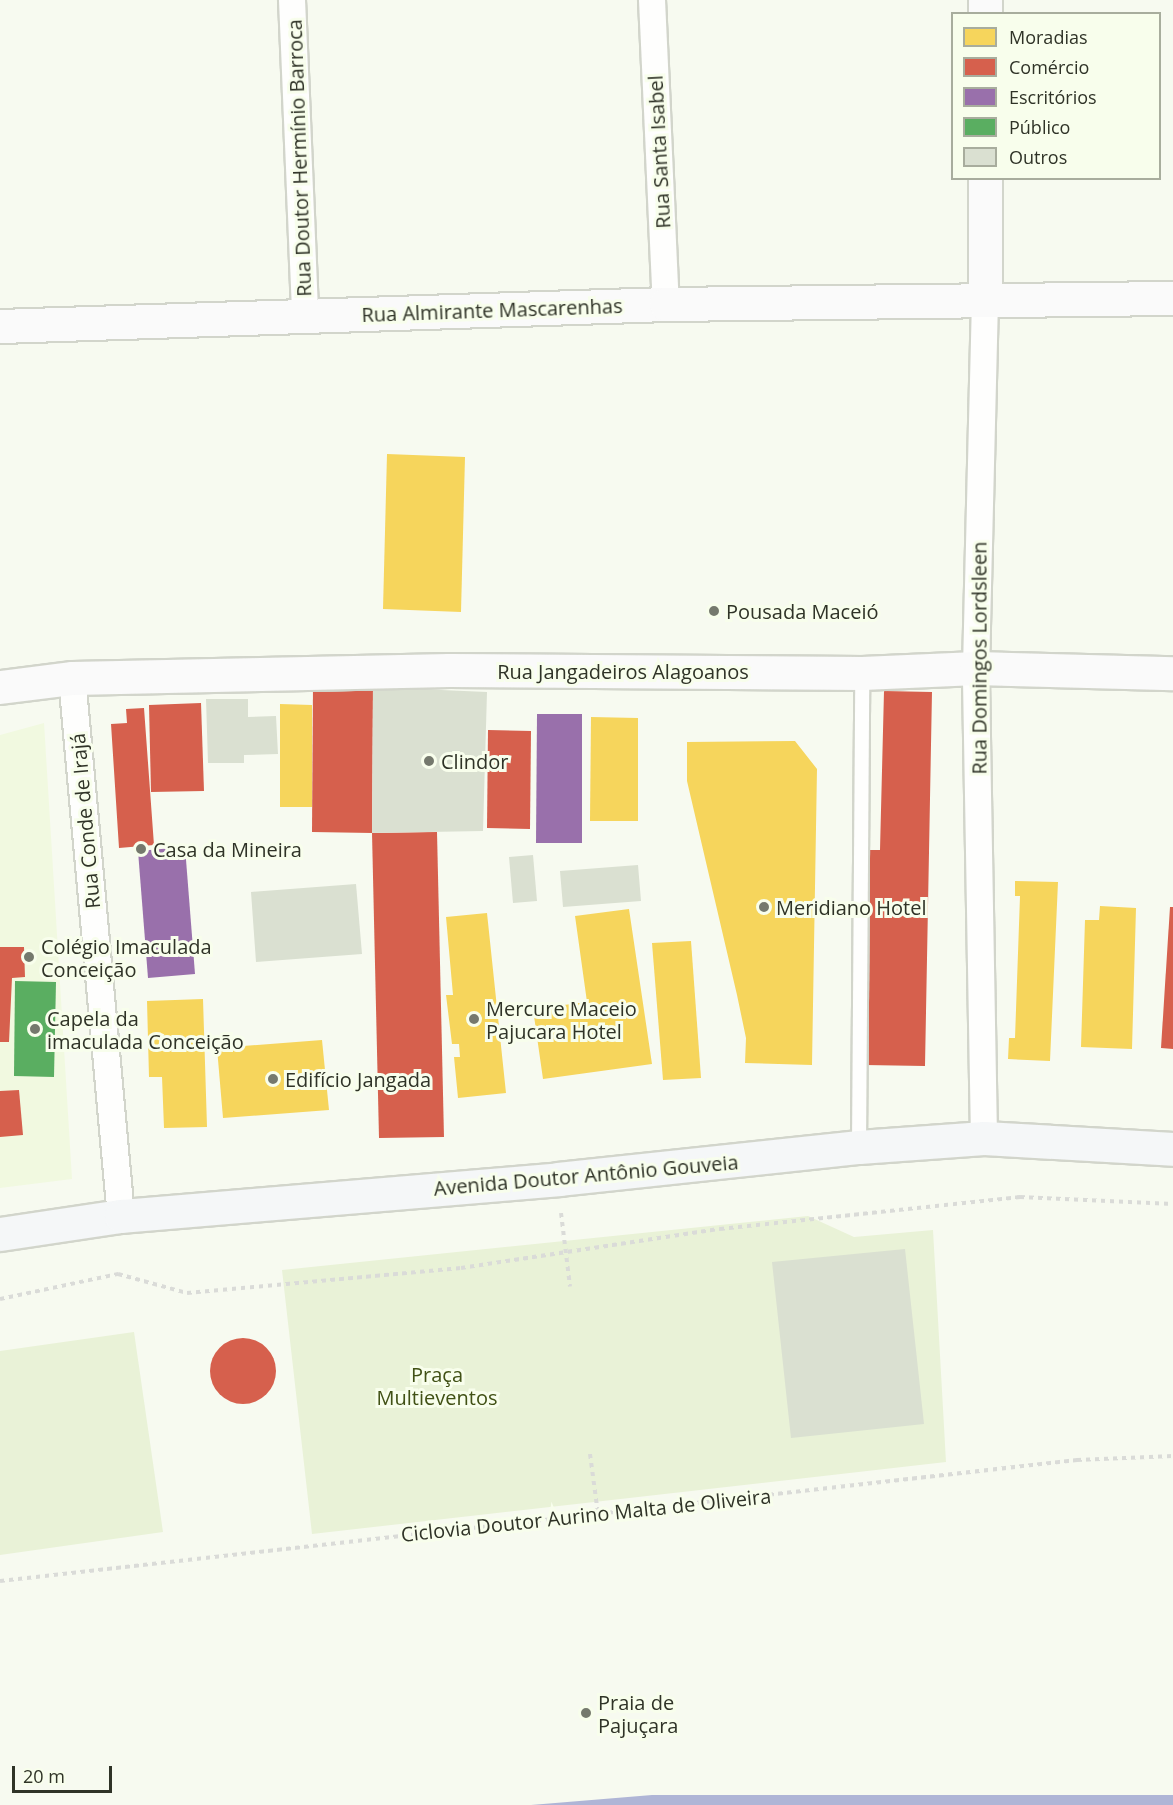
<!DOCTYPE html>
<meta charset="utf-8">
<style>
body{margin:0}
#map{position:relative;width:1173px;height:1805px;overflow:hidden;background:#f7faf0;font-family:"Open Sans",sans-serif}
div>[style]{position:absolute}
.built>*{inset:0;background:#f1f9e0}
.green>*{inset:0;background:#e9f2d7}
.water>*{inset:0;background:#afb5d6}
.homes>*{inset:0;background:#f6d55c}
.shops>*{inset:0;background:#d6604d}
.round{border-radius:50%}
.offices>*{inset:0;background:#9970ab}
.public>*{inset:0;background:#5aae61}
.building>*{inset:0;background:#dae0d1}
.path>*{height:4px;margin-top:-2px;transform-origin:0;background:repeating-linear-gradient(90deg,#dadbd8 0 4.5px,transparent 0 9px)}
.roads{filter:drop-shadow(2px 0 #d2d5cb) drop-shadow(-2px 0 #d2d5cb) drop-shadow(0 2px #d2d5cb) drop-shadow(0 -2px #d2d5cb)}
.lane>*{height:14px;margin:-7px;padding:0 7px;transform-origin:7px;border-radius:7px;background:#fefefd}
.street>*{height:26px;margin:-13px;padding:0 13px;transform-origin:13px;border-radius:13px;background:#fefefd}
.secondary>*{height:33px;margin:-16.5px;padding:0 16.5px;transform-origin:16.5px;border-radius:16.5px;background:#fafafa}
.primary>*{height:33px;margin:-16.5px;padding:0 16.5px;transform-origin:16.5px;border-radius:16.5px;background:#f5f7f8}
.dots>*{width:16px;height:16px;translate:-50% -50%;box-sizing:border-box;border:3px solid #f8feec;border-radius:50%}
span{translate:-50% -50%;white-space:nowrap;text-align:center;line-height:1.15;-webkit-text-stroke:6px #f8feec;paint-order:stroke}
.street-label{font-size:20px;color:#2f3327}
.poi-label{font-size:20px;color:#2f3327}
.left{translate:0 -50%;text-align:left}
.park-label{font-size:20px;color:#415115}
.legend{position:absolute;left:951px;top:12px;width:210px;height:168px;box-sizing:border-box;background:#f8feec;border:2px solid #a8ad9d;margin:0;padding:8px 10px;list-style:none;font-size:18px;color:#2f3327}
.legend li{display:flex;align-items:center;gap:12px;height:30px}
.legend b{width:30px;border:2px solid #a8ad9d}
.scale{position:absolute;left:12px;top:1766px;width:100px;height:27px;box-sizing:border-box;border:3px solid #2f3327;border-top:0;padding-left:8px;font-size:18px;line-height:21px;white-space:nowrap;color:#2f3327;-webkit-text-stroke:4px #f8feec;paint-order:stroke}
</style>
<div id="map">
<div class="built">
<i style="clip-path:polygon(44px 723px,72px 1179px,0 1188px,0 735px)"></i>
</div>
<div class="green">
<i style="clip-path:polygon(808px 1216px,854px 1237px,933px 1230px,946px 1462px,312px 1534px,282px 1270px)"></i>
<i style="clip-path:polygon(134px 1332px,163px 1532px,0 1555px,0 1351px)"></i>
</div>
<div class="water">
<i style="clip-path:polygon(652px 1795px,1173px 1795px,1173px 1805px,531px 1805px)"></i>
</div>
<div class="homes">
<i style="clip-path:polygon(387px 454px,465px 457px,461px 612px,383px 609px)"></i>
<i style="clip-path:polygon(280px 704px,312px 705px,312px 807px,280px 807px)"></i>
<i style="clip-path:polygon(591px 717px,638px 718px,638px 821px,590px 821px)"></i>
<i style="clip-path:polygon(795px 741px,817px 769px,812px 1065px,745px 1063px,746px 1038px,737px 995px,687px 781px,687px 742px)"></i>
<i style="clip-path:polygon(1015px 881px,1058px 882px,1050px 1061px,1008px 1059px,1009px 1038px,1015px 1038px,1020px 896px,1015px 896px)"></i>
<i style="clip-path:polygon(1100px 906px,1136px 908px,1132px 1049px,1081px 1047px,1085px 920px,1099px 920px)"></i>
<i style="clip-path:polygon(629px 909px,652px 1064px,543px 1079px,533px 1009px,587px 1002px,575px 916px)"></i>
<i style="clip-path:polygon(487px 913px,506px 1093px,458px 1098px,454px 1057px,460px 1057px,459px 1044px,452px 1044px,446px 995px,453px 995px,446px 917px)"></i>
<i style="clip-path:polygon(691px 941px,701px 1078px,663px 1080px,652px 943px)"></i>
<i style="clip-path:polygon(203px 999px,207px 1127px,164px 1128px,162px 1077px,149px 1077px,147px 1001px)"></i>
<i style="clip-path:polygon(322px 1040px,329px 1110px,223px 1118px,217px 1048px)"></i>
</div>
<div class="shops">
<i style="clip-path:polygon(313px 686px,373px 687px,372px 833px,312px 832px)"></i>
<i style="clip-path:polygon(884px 691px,932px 692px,925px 1066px,865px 1065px,869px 850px,880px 850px)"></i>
<i style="clip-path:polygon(201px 703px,204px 791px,151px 792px,149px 705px)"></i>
<i style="clip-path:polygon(144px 708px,154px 845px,119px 848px,111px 724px,127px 723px,126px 709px)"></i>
<i style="clip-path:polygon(488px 730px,531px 731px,530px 829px,487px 828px)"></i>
<i style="clip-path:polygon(437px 832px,444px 1137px,379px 1138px,372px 833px)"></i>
<i style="clip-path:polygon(1170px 907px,1173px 907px,1173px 1049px,1161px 1048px)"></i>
<i style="clip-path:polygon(0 947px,24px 947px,25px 977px,12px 978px,9px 1042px,0 1042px)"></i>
<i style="clip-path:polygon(19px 1090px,23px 1135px,0 1137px,0 1091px)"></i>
<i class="round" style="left:210px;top:1338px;width:66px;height:66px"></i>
</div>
<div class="offices">
<i style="clip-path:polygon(537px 714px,582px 714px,582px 843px,536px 843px)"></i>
<i style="clip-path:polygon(185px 847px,195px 974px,148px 978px,138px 851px)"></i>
</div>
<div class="public">
<i style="clip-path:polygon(15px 981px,56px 982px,54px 1077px,14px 1076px)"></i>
</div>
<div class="building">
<i style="clip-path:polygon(373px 687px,487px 692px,483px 831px,372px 833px)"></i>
<i style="clip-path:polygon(206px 699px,248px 699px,248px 717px,276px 716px,278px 754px,244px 755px,244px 763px,208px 763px)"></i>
<i style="clip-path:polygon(533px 855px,537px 901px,513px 903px,509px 857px)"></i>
<i style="clip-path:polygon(638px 865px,641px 901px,563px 907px,560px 871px)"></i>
<i style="clip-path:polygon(356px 884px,362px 954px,256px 962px,251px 892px)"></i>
<i style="clip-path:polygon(905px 1249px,924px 1424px,791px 1438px,772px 1262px)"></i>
</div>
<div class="path">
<i style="left:561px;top:1213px;width:74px;rotate:83deg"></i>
<i style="left:0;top:1299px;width:121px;rotate:-12deg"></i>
<i style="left:118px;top:1274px;width:72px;rotate:15.4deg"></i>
<i style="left:187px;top:1293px;width:275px;rotate:-5.2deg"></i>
<i style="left:461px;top:1268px;width:262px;rotate:-8.6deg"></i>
<i style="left:720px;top:1229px;width:302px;rotate:-6.1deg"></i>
<i style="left:1020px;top:1197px;width:153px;rotate:2.6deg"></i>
<i style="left:590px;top:1454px;width:61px;rotate:82.4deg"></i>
<i style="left:0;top:1581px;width:1084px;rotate:-6.41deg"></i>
<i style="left:1077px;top:1460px;width:96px;rotate:-2.4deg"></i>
</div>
<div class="roads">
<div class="lane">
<i style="left:859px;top:1147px;width:474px;rotate:-89.6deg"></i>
</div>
<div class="street">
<i style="left:292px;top:0;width:316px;rotate:87.6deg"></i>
<i style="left:652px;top:0;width:304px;rotate:87.4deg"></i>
<i style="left:72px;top:678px;width:540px;rotate:84.8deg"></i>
<i style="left:984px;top:1138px;width:470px;rotate:-91deg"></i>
<i style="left:976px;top:668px;width:370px;rotate:-88.6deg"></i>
</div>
<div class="secondary">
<i style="left:985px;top:14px;width:14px;rotate:-90deg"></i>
<i style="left:985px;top:298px;width:120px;rotate:-90deg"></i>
<i style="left:0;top:326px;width:666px;rotate:-1.89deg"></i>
<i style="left:666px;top:304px;width:507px;rotate:-0.68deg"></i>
<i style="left:0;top:687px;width:73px;rotate:-7.1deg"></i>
<i style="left:72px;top:678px;width:377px;rotate:-1.2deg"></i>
<i style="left:449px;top:670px;width:413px;rotate:0.4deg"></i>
<i style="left:862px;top:673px;width:114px;rotate:-2.5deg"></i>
<i style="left:976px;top:668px;width:197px;rotate:1.5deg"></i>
</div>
<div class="primary">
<i style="left:0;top:1234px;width:122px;rotate:-8.5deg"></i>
<i style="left:121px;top:1216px;width:439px;rotate:-4.8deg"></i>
<i style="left:558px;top:1179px;width:303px;rotate:-6.1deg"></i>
<i style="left:859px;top:1147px;width:125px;rotate:-4.1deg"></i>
<i style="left:984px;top:1138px;width:189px;rotate:3.3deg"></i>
</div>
</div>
<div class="dots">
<i style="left:714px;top:611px;background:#75796d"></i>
<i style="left:429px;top:761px;background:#75796d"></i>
<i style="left:141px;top:849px;background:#75796d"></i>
<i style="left:764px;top:907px;background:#75796d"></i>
<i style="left:29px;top:957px;background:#75796d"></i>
<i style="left:474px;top:1019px;background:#75796d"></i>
<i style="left:35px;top:1029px;background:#75796d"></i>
<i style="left:273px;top:1079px;background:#75796d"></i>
<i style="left:586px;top:1713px;background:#75796d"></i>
</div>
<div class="street-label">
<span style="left:659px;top:152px;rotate:-93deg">Rua Santa Isabel</span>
<span style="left:299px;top:158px;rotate:-92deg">Rua Doutor Hermínio Barroca</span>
<span style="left:492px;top:310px;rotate:-2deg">Rua Almirante Mascarenhas</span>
<span style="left:979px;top:658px;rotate:-90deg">Rua Domingos Lordsleen</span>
<span style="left:623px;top:671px">Rua Jangadeiros Alagoanos</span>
<span style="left:85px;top:821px;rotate:-95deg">Rua Conde de Irajá</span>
<span style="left:586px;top:1175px;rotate:-5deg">Avenida Doutor Antônio Gouveia</span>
<span style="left:586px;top:1515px;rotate:-6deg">Ciclovia Doutor Aurino Malta de Oliveira</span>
</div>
<div class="poi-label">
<span class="left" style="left:726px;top:611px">Pousada Maceió</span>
<span class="left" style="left:441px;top:761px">Clindor</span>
<span class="left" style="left:153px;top:849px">Casa da Mineira</span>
<span class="left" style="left:776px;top:907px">Meridiano Hotel</span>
<span class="left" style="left:41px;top:958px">Colégio Imaculada<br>Conceição</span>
<span class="left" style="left:486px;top:1020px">Mercure Maceio<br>Pajucara Hotel</span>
<span class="left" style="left:47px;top:1030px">Capela da<br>imaculada Conceição</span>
<span class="left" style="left:285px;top:1079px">Edifício Jangada</span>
<span class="left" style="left:598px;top:1714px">Praia de<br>Pajuçara</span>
</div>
<div class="park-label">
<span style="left:437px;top:1386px">Praça<br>Multieventos</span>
</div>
<ul class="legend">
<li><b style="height:16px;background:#f6d55c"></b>Moradias</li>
<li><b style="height:16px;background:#d6604d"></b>Comércio</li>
<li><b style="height:16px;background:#9970ab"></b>Escritórios</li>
<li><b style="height:16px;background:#5aae61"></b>Público</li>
<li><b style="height:16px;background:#dae0d1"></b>Outros</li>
</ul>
<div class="scale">20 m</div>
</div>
